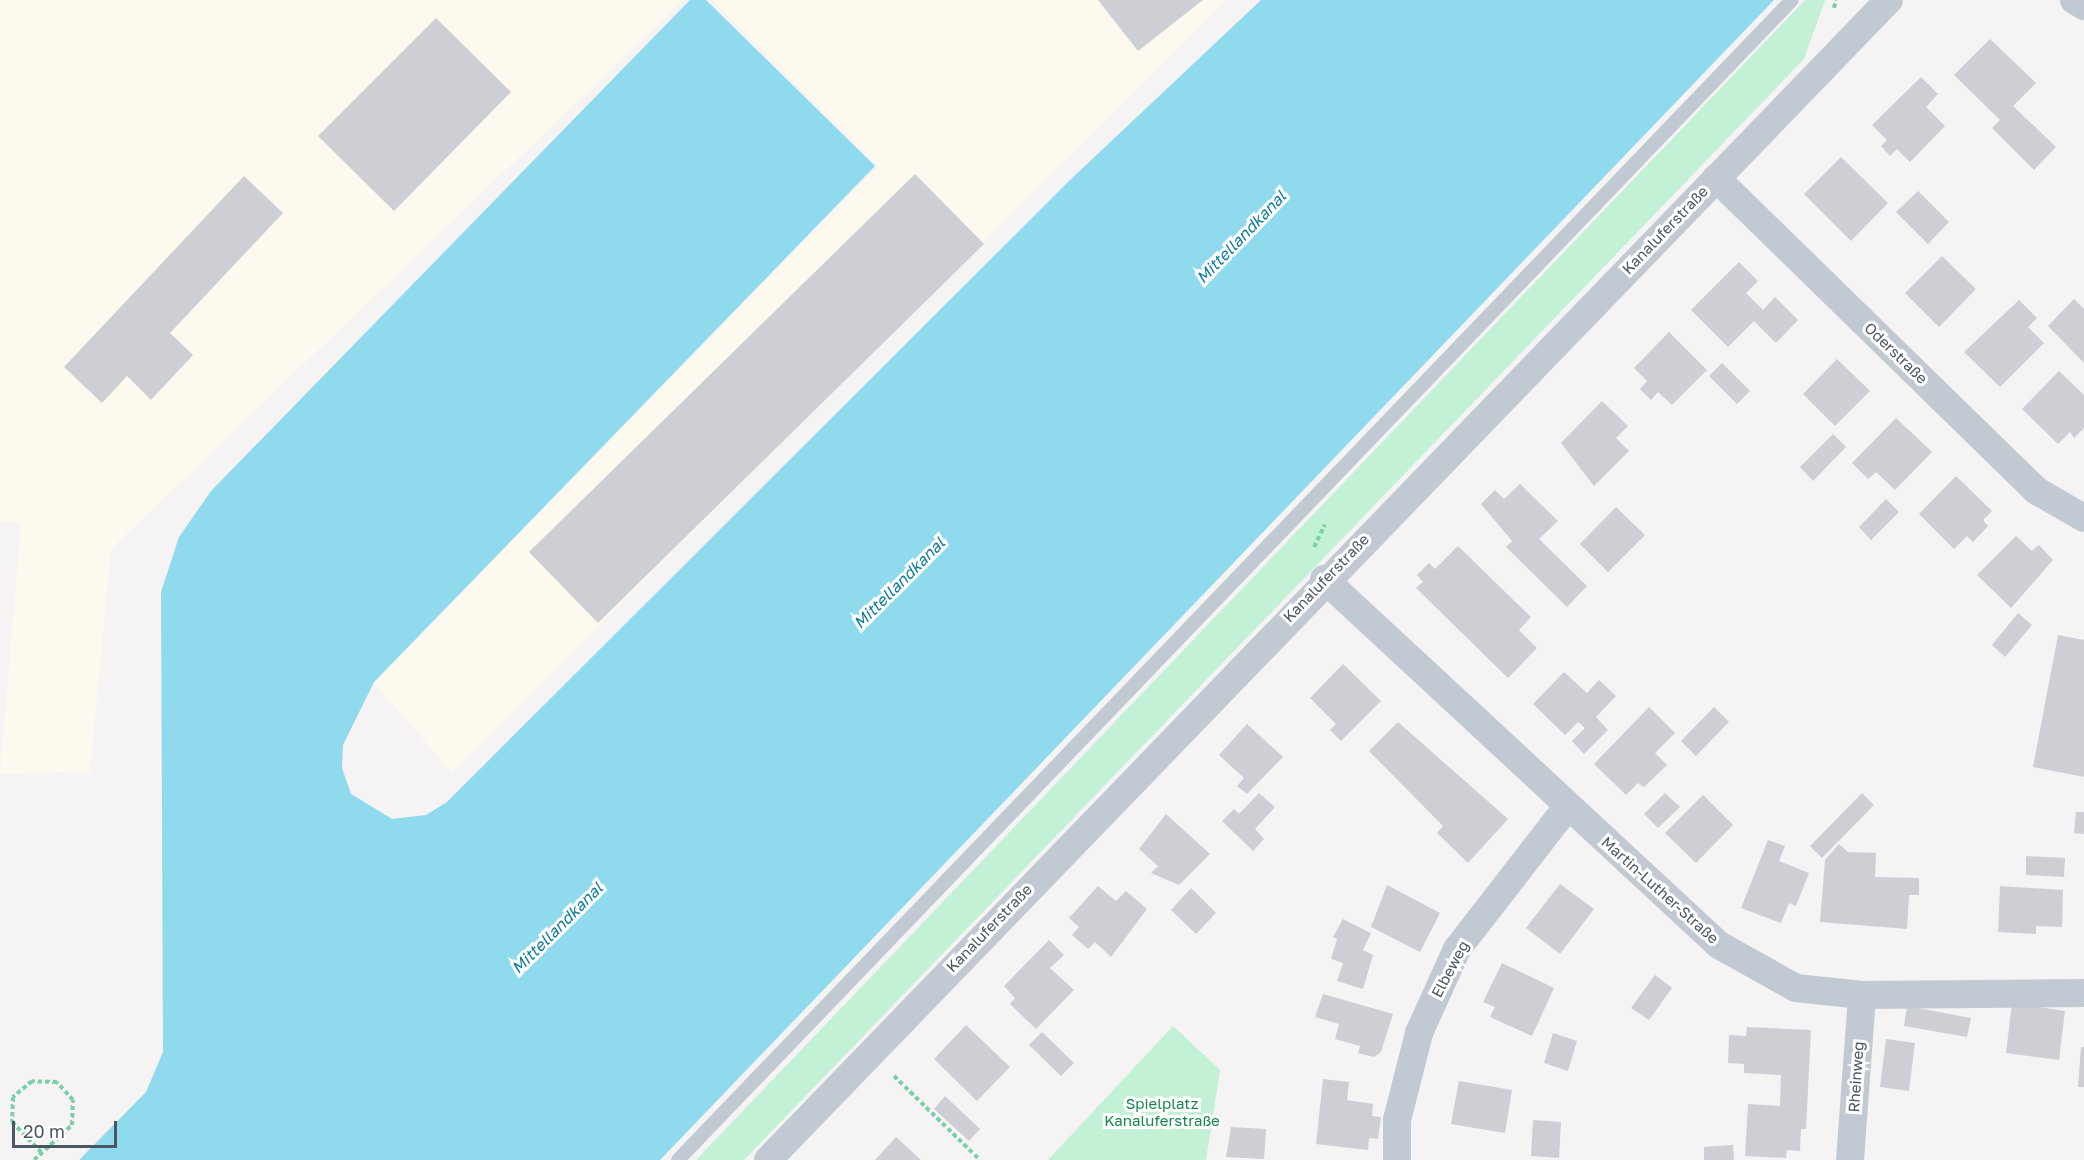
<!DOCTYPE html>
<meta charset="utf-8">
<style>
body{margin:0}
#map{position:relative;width:2084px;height:1160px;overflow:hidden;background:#f5f3f3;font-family:"Golos Text",sans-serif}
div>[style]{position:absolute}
.commercial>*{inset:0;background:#fdf9ef}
.green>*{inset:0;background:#c3f1d5}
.water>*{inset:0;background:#90daee}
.building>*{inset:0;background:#cdcfd5}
.path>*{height:4px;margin-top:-2px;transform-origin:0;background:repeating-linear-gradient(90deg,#7ad0a6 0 4.5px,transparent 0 7.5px)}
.lane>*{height:14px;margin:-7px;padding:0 7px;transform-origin:7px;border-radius:7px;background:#c1cad2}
.street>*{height:28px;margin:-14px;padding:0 14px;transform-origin:14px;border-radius:14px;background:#c1cad2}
span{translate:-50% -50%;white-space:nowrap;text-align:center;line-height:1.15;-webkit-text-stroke:6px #fff;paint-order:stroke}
.street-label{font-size:15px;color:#4a5661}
.park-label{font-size:15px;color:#17864f}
.water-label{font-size:16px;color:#0c7c9b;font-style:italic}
.scale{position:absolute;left:12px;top:1121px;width:105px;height:27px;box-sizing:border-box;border:3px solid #4a5661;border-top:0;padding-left:8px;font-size:18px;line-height:21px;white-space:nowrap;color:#4a5661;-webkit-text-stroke:4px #fff;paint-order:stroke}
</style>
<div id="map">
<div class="commercial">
<i style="clip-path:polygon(0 0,683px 0,111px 549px,90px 771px,0 774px,21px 523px,0 521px)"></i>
<i style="clip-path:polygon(711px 0,1226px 0,452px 772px,374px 683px,878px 166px)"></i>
</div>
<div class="green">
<i style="clip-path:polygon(1805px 0,1825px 0,1804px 59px,744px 1160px,696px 1160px)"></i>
<i style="clip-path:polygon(1173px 1026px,1220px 1070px,1206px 1160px,1048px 1160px)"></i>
</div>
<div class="water">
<i style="clip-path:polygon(690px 0,706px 0,875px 166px,374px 682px,343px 745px,342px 768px,351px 794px,392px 819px,426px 815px,447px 802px,1069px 181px,1261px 0,1774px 0,660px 1160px,79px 1160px,146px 1092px,163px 1052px,161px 592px,179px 537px,211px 491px)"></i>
</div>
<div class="building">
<i style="clip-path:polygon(1098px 0,1203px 0,1138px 51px)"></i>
<i style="clip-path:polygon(436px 18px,511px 92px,394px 211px,318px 136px)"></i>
<i style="clip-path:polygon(1990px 39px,2036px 83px,2013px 106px,2056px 147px,2034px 170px,1992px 128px,2000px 120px,1954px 75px)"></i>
<i style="clip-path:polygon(1921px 77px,1938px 94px,1926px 107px,1945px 126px,1910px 162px,1897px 149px,1890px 156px,1881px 146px,1887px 140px,1872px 125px)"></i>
<i style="clip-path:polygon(1841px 157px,1888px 203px,1851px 241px,1804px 194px)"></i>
<i style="clip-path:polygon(915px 174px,984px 244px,598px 623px,529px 552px)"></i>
<i style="clip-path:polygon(244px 176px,283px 213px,170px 333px,193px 355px,151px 400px,127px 376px,102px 403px,64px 367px)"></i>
<i style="clip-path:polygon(1918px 191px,1949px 222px,1928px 244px,1896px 212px)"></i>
<i style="clip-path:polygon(1942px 256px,1976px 289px,1939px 327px,1905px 293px)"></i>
<i style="clip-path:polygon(1739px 262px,1758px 281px,1746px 293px,1763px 310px,1775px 297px,1798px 320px,1776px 343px,1754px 321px,1728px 347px,1691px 310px)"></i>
<i style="clip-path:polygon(2074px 299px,2084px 309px,2084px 363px,2048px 326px)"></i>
<i style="clip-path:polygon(2019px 300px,2037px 318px,2028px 327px,2044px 343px,2000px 387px,1964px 352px)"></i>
<i style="clip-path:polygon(1669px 332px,1707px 370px,1672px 405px,1658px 392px,1651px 400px,1640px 389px,1647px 381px,1634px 368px)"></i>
<i style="clip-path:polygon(1837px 359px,1870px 391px,1835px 426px,1803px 394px)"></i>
<i style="clip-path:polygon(1722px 363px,1750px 391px,1737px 404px,1709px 376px)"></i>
<i style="clip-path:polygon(2059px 371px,2084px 395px,2084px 428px,2074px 438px,2070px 432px,2058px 444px,2022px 409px)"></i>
<i style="clip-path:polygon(1602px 401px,1628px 426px,1616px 438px,1629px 451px,1594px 486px,1561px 443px)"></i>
<i style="clip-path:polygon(1896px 418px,1932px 452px,1895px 490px,1876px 472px,1868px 479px,1852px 463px)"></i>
<i style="clip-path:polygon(1833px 434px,1846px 447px,1813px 481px,1800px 467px)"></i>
<i style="clip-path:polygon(1956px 476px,1992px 511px,1983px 520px,1988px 526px,1973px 542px,1967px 536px,1954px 549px,1919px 514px)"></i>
<i style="clip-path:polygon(1520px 484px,1558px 521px,1539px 539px,1587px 586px,1567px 607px,1506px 547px,1512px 541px,1481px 504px,1495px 490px,1504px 499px)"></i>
<i style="clip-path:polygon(1886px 499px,1899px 512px,1871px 540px,1859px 527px)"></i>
<i style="clip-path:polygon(1616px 507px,1645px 535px,1608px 572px,1580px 544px)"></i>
<i style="clip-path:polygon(2016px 536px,2032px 551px,2039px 545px,2053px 560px,2011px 608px,1977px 575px)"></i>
<i style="clip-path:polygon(1458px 546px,1531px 617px,1519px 630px,1537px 648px,1508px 678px,1416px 588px,1423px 582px,1417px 575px,1429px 563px,1435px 569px)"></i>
<i style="clip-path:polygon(2018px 613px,2032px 625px,2005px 657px,1992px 645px)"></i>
<i style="clip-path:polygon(2058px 635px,2084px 640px,2084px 777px,2033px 767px)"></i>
<i style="clip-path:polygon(1343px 664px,1381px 701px,1341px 741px,1330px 730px,1336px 724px,1310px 698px)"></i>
<i style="clip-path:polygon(1564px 672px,1587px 693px,1599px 680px,1616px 696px,1596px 717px,1608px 730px,1584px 754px,1572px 741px,1585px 728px,1578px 722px,1565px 735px,1533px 704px)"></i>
<i style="clip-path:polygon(1649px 707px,1675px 733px,1655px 753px,1667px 765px,1644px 787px,1638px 783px,1626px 795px,1594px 764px)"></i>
<i style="clip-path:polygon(1714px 707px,1729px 722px,1696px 756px,1681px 741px)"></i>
<i style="clip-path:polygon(1398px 722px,1508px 819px,1468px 863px,1437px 833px,1443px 826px,1369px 751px)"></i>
<i style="clip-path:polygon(1247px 724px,1283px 757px,1247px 794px,1237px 786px,1244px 778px,1219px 755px)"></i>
<i style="clip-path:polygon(1259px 793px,1275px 807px,1255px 829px,1264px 839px,1253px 851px,1222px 821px,1234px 809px,1239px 814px)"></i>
<i style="clip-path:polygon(1665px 793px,1680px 807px,1658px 828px,1644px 814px)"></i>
<i style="clip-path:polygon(1862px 793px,1874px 805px,1822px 858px,1810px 846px)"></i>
<i style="clip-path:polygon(1703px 795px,1733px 825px,1696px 863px,1665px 833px)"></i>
<i style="clip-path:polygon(2076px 812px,2084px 812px,2084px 834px,2074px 833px)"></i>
<i style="clip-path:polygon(1166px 814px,1210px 854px,1179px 885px,1151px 873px,1158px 866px,1139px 849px)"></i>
<i style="clip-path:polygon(1768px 840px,1785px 846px,1779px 861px,1809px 873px,1796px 906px,1789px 903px,1781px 923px,1741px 908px)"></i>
<i style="clip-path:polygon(1839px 844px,1848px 852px,1876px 853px,1875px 877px,1919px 878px,1919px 895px,1909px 895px,1907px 929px,1820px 922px,1825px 860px)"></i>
<i style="clip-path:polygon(2026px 856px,2065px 858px,2064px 877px,2026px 875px)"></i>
<i style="clip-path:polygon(1560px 884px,1594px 909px,1560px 954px,1526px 928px)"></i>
<i style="clip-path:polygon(1387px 885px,1440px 913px,1420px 952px,1371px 927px)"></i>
<i style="clip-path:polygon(1098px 886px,1116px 901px,1126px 891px,1147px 909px,1111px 957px,1095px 942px,1088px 949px,1072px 935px,1079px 927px,1069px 918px)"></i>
<i style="clip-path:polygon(2000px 886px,2063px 890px,2062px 927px,2036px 926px,2036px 934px,1998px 932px)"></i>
<i style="clip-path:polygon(1191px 888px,1216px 913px,1196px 934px,1171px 910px)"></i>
<i style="clip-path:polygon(1343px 919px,1371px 933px,1363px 950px,1373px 955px,1363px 989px,1337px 981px,1343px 963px,1331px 959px,1337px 939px,1333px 937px)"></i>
<i style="clip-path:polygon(1049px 940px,1064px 955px,1050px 968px,1074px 990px,1036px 1029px,1010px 1004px,1015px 998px,1004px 986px)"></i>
<i style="clip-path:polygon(1502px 963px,1554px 988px,1532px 1036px,1490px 1017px,1495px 1007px,1483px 1002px)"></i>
<i style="clip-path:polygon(1655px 975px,1672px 988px,1649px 1020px,1631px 1008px)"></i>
<i style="clip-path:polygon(1323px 994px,1393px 1014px,1381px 1052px,1374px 1057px,1358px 1053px,1360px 1046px,1335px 1039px,1339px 1024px,1315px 1017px)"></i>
<i style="clip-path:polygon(2012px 1003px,2065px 1011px,2059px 1060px,2006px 1053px)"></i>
<i style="clip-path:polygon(1907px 1006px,1971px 1018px,1967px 1037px,1904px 1026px)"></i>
<i style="clip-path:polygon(966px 1025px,1010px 1067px,977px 1101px,934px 1059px)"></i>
<i style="clip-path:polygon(1747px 1027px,1811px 1030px,1806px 1129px,1801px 1129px,1800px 1151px,1787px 1150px,1786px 1158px,1745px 1156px,1748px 1104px,1780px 1106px,1781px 1075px,1744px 1073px,1744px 1064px,1728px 1063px,1729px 1035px,1746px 1036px)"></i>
<i style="clip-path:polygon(1042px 1032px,1074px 1063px,1061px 1076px,1029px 1045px)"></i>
<i style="clip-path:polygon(1553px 1033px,1577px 1041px,1568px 1071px,1544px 1063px)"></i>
<i style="clip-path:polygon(1886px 1039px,1915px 1043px,1909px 1091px,1880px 1087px)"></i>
<i style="clip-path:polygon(2081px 1047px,2084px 1047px,2084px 1087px,2078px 1087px)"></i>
<i style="clip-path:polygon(1323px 1079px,1349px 1082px,1347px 1100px,1373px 1104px,1372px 1116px,1381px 1117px,1378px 1139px,1369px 1138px,1368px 1150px,1316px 1144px)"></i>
<i style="clip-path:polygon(1459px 1081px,1512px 1090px,1505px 1133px,1451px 1124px)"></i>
<i style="clip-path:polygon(945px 1096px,980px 1129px,969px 1141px,934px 1109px)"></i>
<i style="clip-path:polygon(1533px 1120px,1561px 1122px,1559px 1158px,1531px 1156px)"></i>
<i style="clip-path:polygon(1231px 1127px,1266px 1129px,1264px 1159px,1226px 1157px)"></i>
<i style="clip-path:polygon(896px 1137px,921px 1160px,875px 1160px)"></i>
<i style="clip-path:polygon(1733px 1145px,1734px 1160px,1704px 1160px,1704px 1147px)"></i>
</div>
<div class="path">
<i style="left:1834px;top:8px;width:8px;rotate:-76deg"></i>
<i style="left:1314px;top:547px;width:25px;rotate:-64deg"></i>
<i style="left:894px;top:1076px;width:120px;rotate:44.3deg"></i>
<i style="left:34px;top:1160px;width:52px;rotate:-42.6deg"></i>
<i style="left:72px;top:1125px;width:25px;rotate:-88deg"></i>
<i style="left:73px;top:1100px;width:24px;rotate:-132deg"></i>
<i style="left:57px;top:1082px;width:25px;rotate:-178deg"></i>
<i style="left:32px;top:1081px;width:25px;rotate:140deg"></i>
<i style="left:13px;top:1097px;width:25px;rotate:92deg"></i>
<i style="left:12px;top:1122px;width:42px;rotate:46deg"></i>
</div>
<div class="lane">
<i style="left:678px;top:1160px;width:1608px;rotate:-46.16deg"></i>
</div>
<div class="street">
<i style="left:2074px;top:0;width:12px;rotate:31deg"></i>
<i style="left:1716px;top:178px;width:448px;rotate:44.3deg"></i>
<i style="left:2037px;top:491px;width:54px;rotate:29.9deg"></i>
<i style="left:1324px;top:579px;width:538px;rotate:42.82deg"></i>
<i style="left:1719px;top:945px;width:88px;rotate:29.2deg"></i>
<i style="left:1796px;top:988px;width:66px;rotate:6.1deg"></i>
<i style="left:1862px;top:995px;width:222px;rotate:-0.5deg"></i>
<i style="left:768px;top:1160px;width:1613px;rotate:-45.98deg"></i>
<i style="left:1397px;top:1160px;width:40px;rotate:-90deg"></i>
<i style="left:1397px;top:1120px;width:90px;rotate:-75.8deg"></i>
<i style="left:1419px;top:1033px;width:92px;rotate:-65.7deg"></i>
<i style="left:1457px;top:949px;width:181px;rotate:-52.2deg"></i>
<i style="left:1850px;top:1160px;width:165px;rotate:-85.8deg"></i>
</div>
<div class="street-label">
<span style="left:1665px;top:230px;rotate:-46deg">Kanaluferstraße</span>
<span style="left:1896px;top:353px;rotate:44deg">Oderstraße</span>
<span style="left:1326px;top:578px;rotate:-46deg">Kanaluferstraße</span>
<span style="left:1660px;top:890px;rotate:42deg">Martin-Luther-Straße</span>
<span style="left:989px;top:928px;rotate:-46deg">Kanaluferstraße</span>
<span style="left:1450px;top:969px;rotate:-62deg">Elbeweg</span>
<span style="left:1856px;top:1077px;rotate:-86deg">Rheinweg</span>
</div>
<div class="park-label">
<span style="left:1162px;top:1112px">Spielplatz<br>Kanaluferstraße</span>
</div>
<div class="water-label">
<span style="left:1241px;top:237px;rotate:-46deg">Mittellandkanal</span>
<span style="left:899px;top:583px;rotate:-45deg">Mittellandkanal</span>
<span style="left:557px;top:928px;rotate:-45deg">Mittellandkanal</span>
</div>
<div class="scale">20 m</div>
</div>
